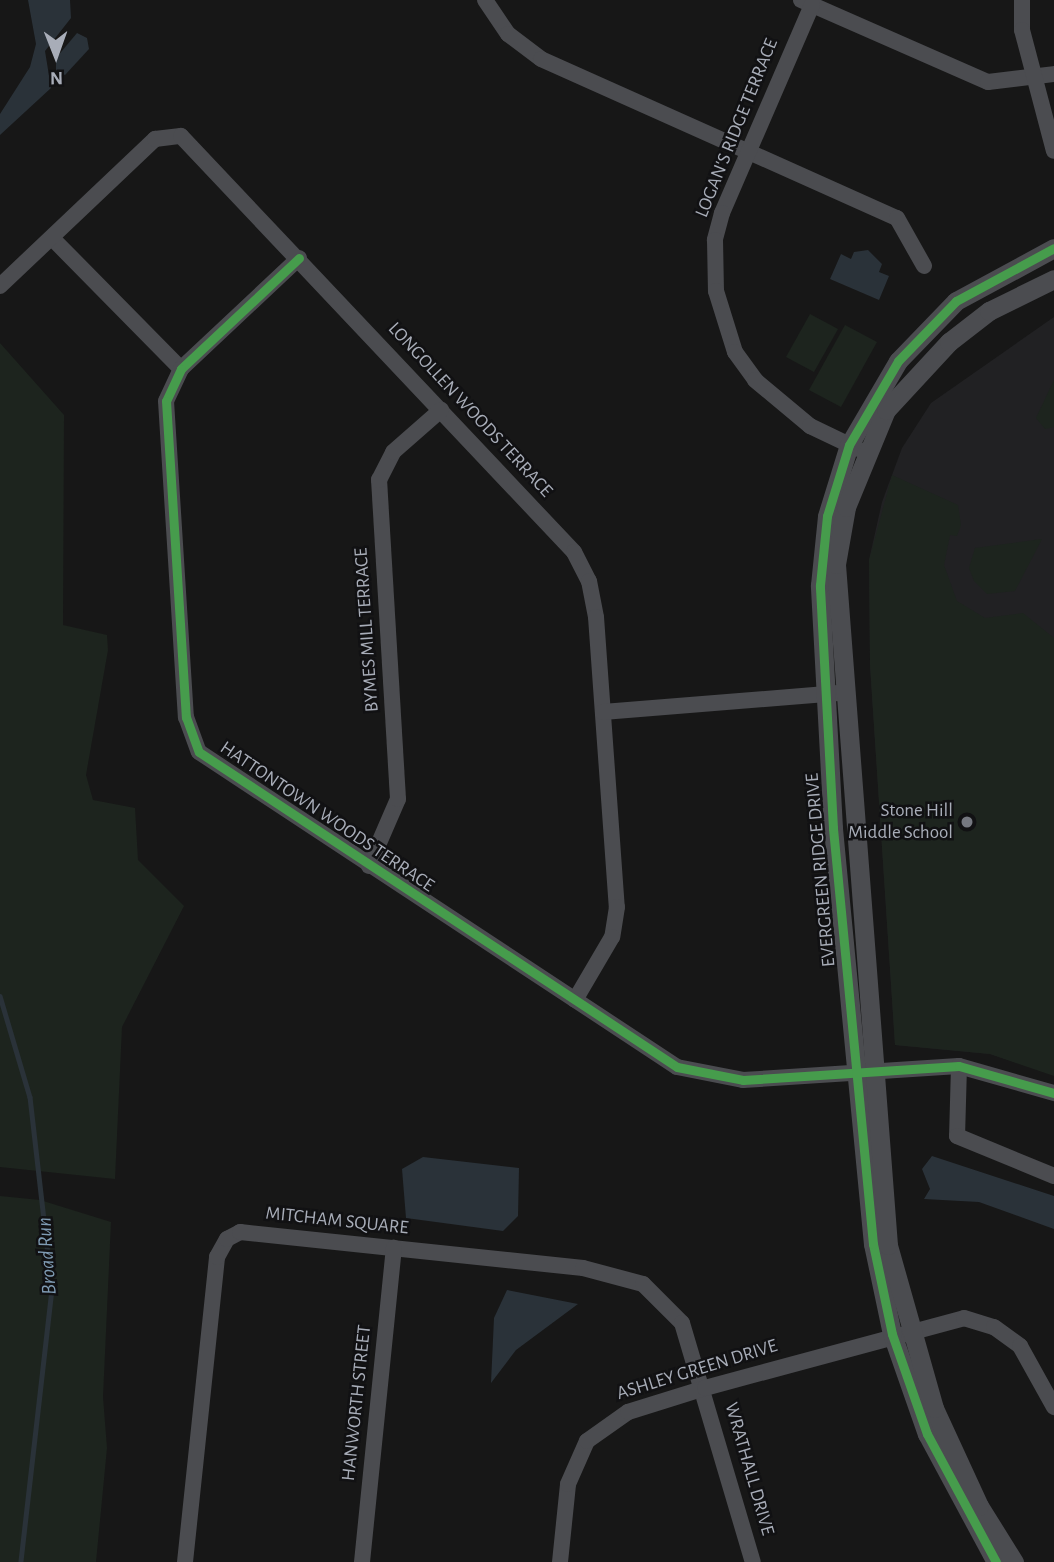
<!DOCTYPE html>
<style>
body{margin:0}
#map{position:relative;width:1054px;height:1562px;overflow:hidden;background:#171717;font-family:"Alegreya Sans",sans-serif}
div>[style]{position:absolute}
.built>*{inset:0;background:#212123}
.green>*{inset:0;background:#1d241e}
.water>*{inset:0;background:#2a3239}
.stream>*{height:4.5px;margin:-2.25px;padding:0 2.25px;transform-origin:2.25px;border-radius:2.25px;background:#2a3239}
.minor>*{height:16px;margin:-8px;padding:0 8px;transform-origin:8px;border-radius:8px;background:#4b4c50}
.tertiary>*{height:19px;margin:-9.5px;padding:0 9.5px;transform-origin:9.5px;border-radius:9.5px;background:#4b4c50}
.cycleway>*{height:9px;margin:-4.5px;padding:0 4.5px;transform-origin:4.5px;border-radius:4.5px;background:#469c4c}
.dots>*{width:19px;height:19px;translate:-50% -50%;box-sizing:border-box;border:4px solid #111113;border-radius:50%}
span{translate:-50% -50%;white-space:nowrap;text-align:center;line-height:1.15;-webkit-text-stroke:5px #111113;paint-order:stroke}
.street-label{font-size:19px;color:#a8adb8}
.poi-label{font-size:19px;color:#a8adb8}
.right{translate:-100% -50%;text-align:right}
.water-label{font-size:21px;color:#7f9bb3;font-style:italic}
.north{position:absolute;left:21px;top:21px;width:70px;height:70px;-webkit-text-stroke:5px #111113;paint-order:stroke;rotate:179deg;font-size:19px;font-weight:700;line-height:28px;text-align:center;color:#a8adb8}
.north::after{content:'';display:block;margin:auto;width:24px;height:32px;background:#a8adb8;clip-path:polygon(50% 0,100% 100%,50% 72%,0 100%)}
</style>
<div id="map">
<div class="built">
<i style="clip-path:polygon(1054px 317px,1054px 1075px,990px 1054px,895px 1045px,870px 665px,869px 560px,882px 502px,902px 448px,931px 403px)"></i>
</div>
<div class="green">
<i style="clip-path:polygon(810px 314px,838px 329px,814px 372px,786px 357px)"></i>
<i style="clip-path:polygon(845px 325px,877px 342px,841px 407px,809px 390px)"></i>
<i style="clip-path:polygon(0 343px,64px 415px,63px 625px,107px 635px,108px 650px,86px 775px,93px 800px,135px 808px,138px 860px,184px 906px,122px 1027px,115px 1179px,0 1167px)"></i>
<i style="clip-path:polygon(1054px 380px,1054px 427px,1045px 429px,1036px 418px)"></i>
<i style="clip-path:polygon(892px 475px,958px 505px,961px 525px,957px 536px,950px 535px,944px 565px,957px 601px,985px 618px,1023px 613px,1054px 638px,1054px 1076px,990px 1054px,895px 1045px,870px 665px,869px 560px)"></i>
<i style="clip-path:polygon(1042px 539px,1015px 591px,987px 594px,974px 581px,969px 568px,975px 548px)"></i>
<i style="clip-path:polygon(0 1196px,40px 1200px,111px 1222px,103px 1397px,107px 1448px,96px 1562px,0 1562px)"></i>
</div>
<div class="water">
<i style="clip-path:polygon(28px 0,70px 0,71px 18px,45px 51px,51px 88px,0 135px,0 114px,30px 67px,36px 44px)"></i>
<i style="clip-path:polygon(77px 33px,87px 38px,89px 49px,65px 75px,56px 70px,56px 58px)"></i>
<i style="clip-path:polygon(868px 250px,882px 264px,879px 272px,889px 276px,879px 300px,830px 279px,841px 254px,851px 259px,854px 252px)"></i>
<i style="clip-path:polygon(932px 1156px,1054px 1196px,1054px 1229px,979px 1202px,924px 1199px,930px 1189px,922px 1169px)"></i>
<i style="clip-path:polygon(423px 1157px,519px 1168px,518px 1216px,503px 1231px,406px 1218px,402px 1169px)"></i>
<i style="clip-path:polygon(507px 1290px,578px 1304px,516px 1350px,491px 1383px,494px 1318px)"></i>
</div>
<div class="stream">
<i style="left:0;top:996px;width:105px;rotate:73.5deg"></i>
<i style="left:30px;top:1097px;width:193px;rotate:83.5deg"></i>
<i style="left:52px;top:1289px;width:275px;rotate:96.5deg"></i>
</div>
<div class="minor">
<i style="left:485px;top:0;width:41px;rotate:55.9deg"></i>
<i style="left:508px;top:34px;width:41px;rotate:37.1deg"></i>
<i style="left:541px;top:59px;width:390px;rotate:24.1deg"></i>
<i style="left:897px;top:218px;width:55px;rotate:60.6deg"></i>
<i style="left:801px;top:0;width:204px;rotate:23.7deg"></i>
<i style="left:988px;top:82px;width:66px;rotate:-6.9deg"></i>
<i style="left:1022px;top:0;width:30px;rotate:90deg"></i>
<i style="left:1022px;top:30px;width:125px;rotate:75.2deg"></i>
<i style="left:812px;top:5px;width:227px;rotate:113.4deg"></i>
<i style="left:722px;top:213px;width:28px;rotate:105deg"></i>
<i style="left:715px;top:240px;width:51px;rotate:88.9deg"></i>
<i style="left:716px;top:291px;width:64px;rotate:72.7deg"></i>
<i style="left:735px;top:352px;width:34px;rotate:54deg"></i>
<i style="left:755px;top:380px;width:72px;rotate:39.9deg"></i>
<i style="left:810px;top:426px;width:53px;rotate:25.6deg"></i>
<i style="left:52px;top:238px;width:184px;rotate:45.4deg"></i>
<i style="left:299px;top:258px;width:162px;rotate:136.8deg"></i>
<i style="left:181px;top:369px;width:35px;rotate:115deg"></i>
<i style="left:166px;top:401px;width:317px;rotate:86.4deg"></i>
<i style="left:186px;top:717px;width:37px;rotate:70deg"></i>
<i style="left:199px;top:752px;width:572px;rotate:33.38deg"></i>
<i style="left:677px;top:1067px;width:67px;rotate:11.1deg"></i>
<i style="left:743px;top:1080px;width:216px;rotate:-3.7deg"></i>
<i style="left:959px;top:1066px;width:99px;rotate:15.9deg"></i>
<i style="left:0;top:286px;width:214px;rotate:-43.5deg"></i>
<i style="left:155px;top:139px;width:26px;rotate:-7deg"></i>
<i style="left:181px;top:136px;width:572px;rotate:46.63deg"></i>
<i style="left:574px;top:552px;width:33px;rotate:63deg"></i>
<i style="left:589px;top:581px;width:37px;rotate:79deg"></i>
<i style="left:596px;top:617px;width:291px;rotate:85.9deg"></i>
<i style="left:617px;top:907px;width:30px;rotate:99deg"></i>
<i style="left:612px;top:937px;width:73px;rotate:120.4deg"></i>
<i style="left:603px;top:712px;width:236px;rotate:-4.6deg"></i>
<i style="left:369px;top:866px;width:73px;rotate:-66.6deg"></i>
<i style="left:398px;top:799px;width:320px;rotate:-93.4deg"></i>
<i style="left:379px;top:480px;width:31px;rotate:-63deg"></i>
<i style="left:393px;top:452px;width:64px;rotate:-41.2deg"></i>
<i style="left:959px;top:1066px;width:70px;rotate:91.6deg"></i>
<i style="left:957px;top:1136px;width:105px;rotate:22.4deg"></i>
<i style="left:185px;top:1562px;width:307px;rotate:-84deg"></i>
<i style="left:217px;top:1257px;width:21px;rotate:-61deg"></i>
<i style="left:227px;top:1239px;width:15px;rotate:-28deg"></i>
<i style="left:240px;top:1232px;width:345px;rotate:6deg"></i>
<i style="left:583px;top:1268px;width:62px;rotate:14.9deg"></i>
<i style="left:643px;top:1284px;width:55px;rotate:45deg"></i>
<i style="left:682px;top:1323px;width:249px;rotate:73.5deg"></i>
<i style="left:362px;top:1562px;width:316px;rotate:-84.2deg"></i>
<i style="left:560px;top:1562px;width:78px;rotate:-84.1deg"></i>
<i style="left:568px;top:1484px;width:47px;rotate:-66.2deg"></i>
<i style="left:587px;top:1441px;width:50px;rotate:-35.3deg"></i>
<i style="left:628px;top:1412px;width:81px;rotate:-17.3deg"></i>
<i style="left:705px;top:1388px;width:268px;rotate:-15.1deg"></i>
<i style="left:964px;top:1318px;width:31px;rotate:17deg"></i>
<i style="left:994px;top:1327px;width:32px;rotate:36deg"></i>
<i style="left:1020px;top:1346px;width:70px;rotate:60.9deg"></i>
</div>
<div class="tertiary">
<i style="left:996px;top:1562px;width:145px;rotate:-118.3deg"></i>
<i style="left:927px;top:1434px;width:106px;rotate:-109.3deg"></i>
<i style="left:892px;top:1334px;width:92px;rotate:-101.9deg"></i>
<i style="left:873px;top:1244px;width:418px;rotate:-95.5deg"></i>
<i style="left:833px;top:828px;width:243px;rotate:-93.1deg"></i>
<i style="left:820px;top:585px;width:69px;rotate:-84.2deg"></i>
<i style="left:827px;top:516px;width:74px;rotate:-72.8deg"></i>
<i style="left:849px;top:445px;width:97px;rotate:-59.7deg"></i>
<i style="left:898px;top:361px;width:83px;rotate:-46deg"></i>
<i style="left:956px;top:301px;width:111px;rotate:-28.4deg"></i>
<i style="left:1014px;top:1562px;width:66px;rotate:-122deg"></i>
<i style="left:979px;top:1506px;width:108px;rotate:-114.7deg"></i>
<i style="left:934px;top:1408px;width:169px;rotate:-105.8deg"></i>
<i style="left:888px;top:1245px;width:683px;rotate:-94.37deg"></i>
<i style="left:836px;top:564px;width:58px;rotate:-80deg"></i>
<i style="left:846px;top:507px;width:105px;rotate:-67.6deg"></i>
<i style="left:886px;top:410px;width:93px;rotate:-47.2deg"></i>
<i style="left:949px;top:342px;width:51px;rotate:-37.8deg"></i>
<i style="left:989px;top:311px;width:72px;rotate:-26.2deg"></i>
</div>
<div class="cycleway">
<i style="left:299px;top:258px;width:162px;rotate:136.8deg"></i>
<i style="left:181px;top:369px;width:35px;rotate:115deg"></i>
<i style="left:166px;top:401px;width:317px;rotate:86.4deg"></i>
<i style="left:186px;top:717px;width:37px;rotate:70deg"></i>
<i style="left:199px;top:752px;width:572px;rotate:33.38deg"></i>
<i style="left:677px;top:1067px;width:67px;rotate:11.1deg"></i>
<i style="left:743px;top:1080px;width:216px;rotate:-3.7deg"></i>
<i style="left:959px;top:1066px;width:99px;rotate:15.9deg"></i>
<i style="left:996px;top:1562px;width:145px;rotate:-118.3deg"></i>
<i style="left:927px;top:1434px;width:106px;rotate:-109.3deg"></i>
<i style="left:892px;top:1334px;width:92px;rotate:-101.9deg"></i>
<i style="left:873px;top:1244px;width:418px;rotate:-95.5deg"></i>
<i style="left:833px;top:828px;width:243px;rotate:-93.1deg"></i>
<i style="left:820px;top:585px;width:69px;rotate:-84.2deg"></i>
<i style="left:827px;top:516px;width:74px;rotate:-72.8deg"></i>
<i style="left:849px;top:445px;width:97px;rotate:-59.7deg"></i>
<i style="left:898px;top:361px;width:83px;rotate:-46deg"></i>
<i style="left:956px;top:301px;width:111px;rotate:-28.4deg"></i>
</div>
<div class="dots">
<i style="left:967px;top:822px;background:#757880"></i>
</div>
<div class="street-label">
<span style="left:737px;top:128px;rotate:-68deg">LOGAN'S RIDGE TERRACE</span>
<span style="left:470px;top:410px;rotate:47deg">LONGOLLEN WOODS TERRACE</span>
<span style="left:367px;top:630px;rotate:-94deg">BYMES MILL TERRACE</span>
<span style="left:327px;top:817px;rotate:34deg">HATTONTOWN WOODS TERRACE</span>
<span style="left:821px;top:870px;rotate:-95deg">EVERGREEN RIDGE DRIVE</span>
<span style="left:337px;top:1221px;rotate:6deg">MITCHAM SQUARE</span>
<span style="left:697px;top:1370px;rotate:-17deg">ASHLEY GREEN DRIVE</span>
<span style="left:357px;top:1403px;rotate:-84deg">HANWORTH STREET</span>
<span style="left:749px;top:1469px;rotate:74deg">WRATHALL DRIVE</span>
</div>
<div class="poi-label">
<span class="right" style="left:953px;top:822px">Stone Hill<br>Middle School</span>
</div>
<div class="water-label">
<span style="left:47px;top:1256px;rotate:-94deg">Broad Run</span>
</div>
<div class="north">N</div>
</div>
